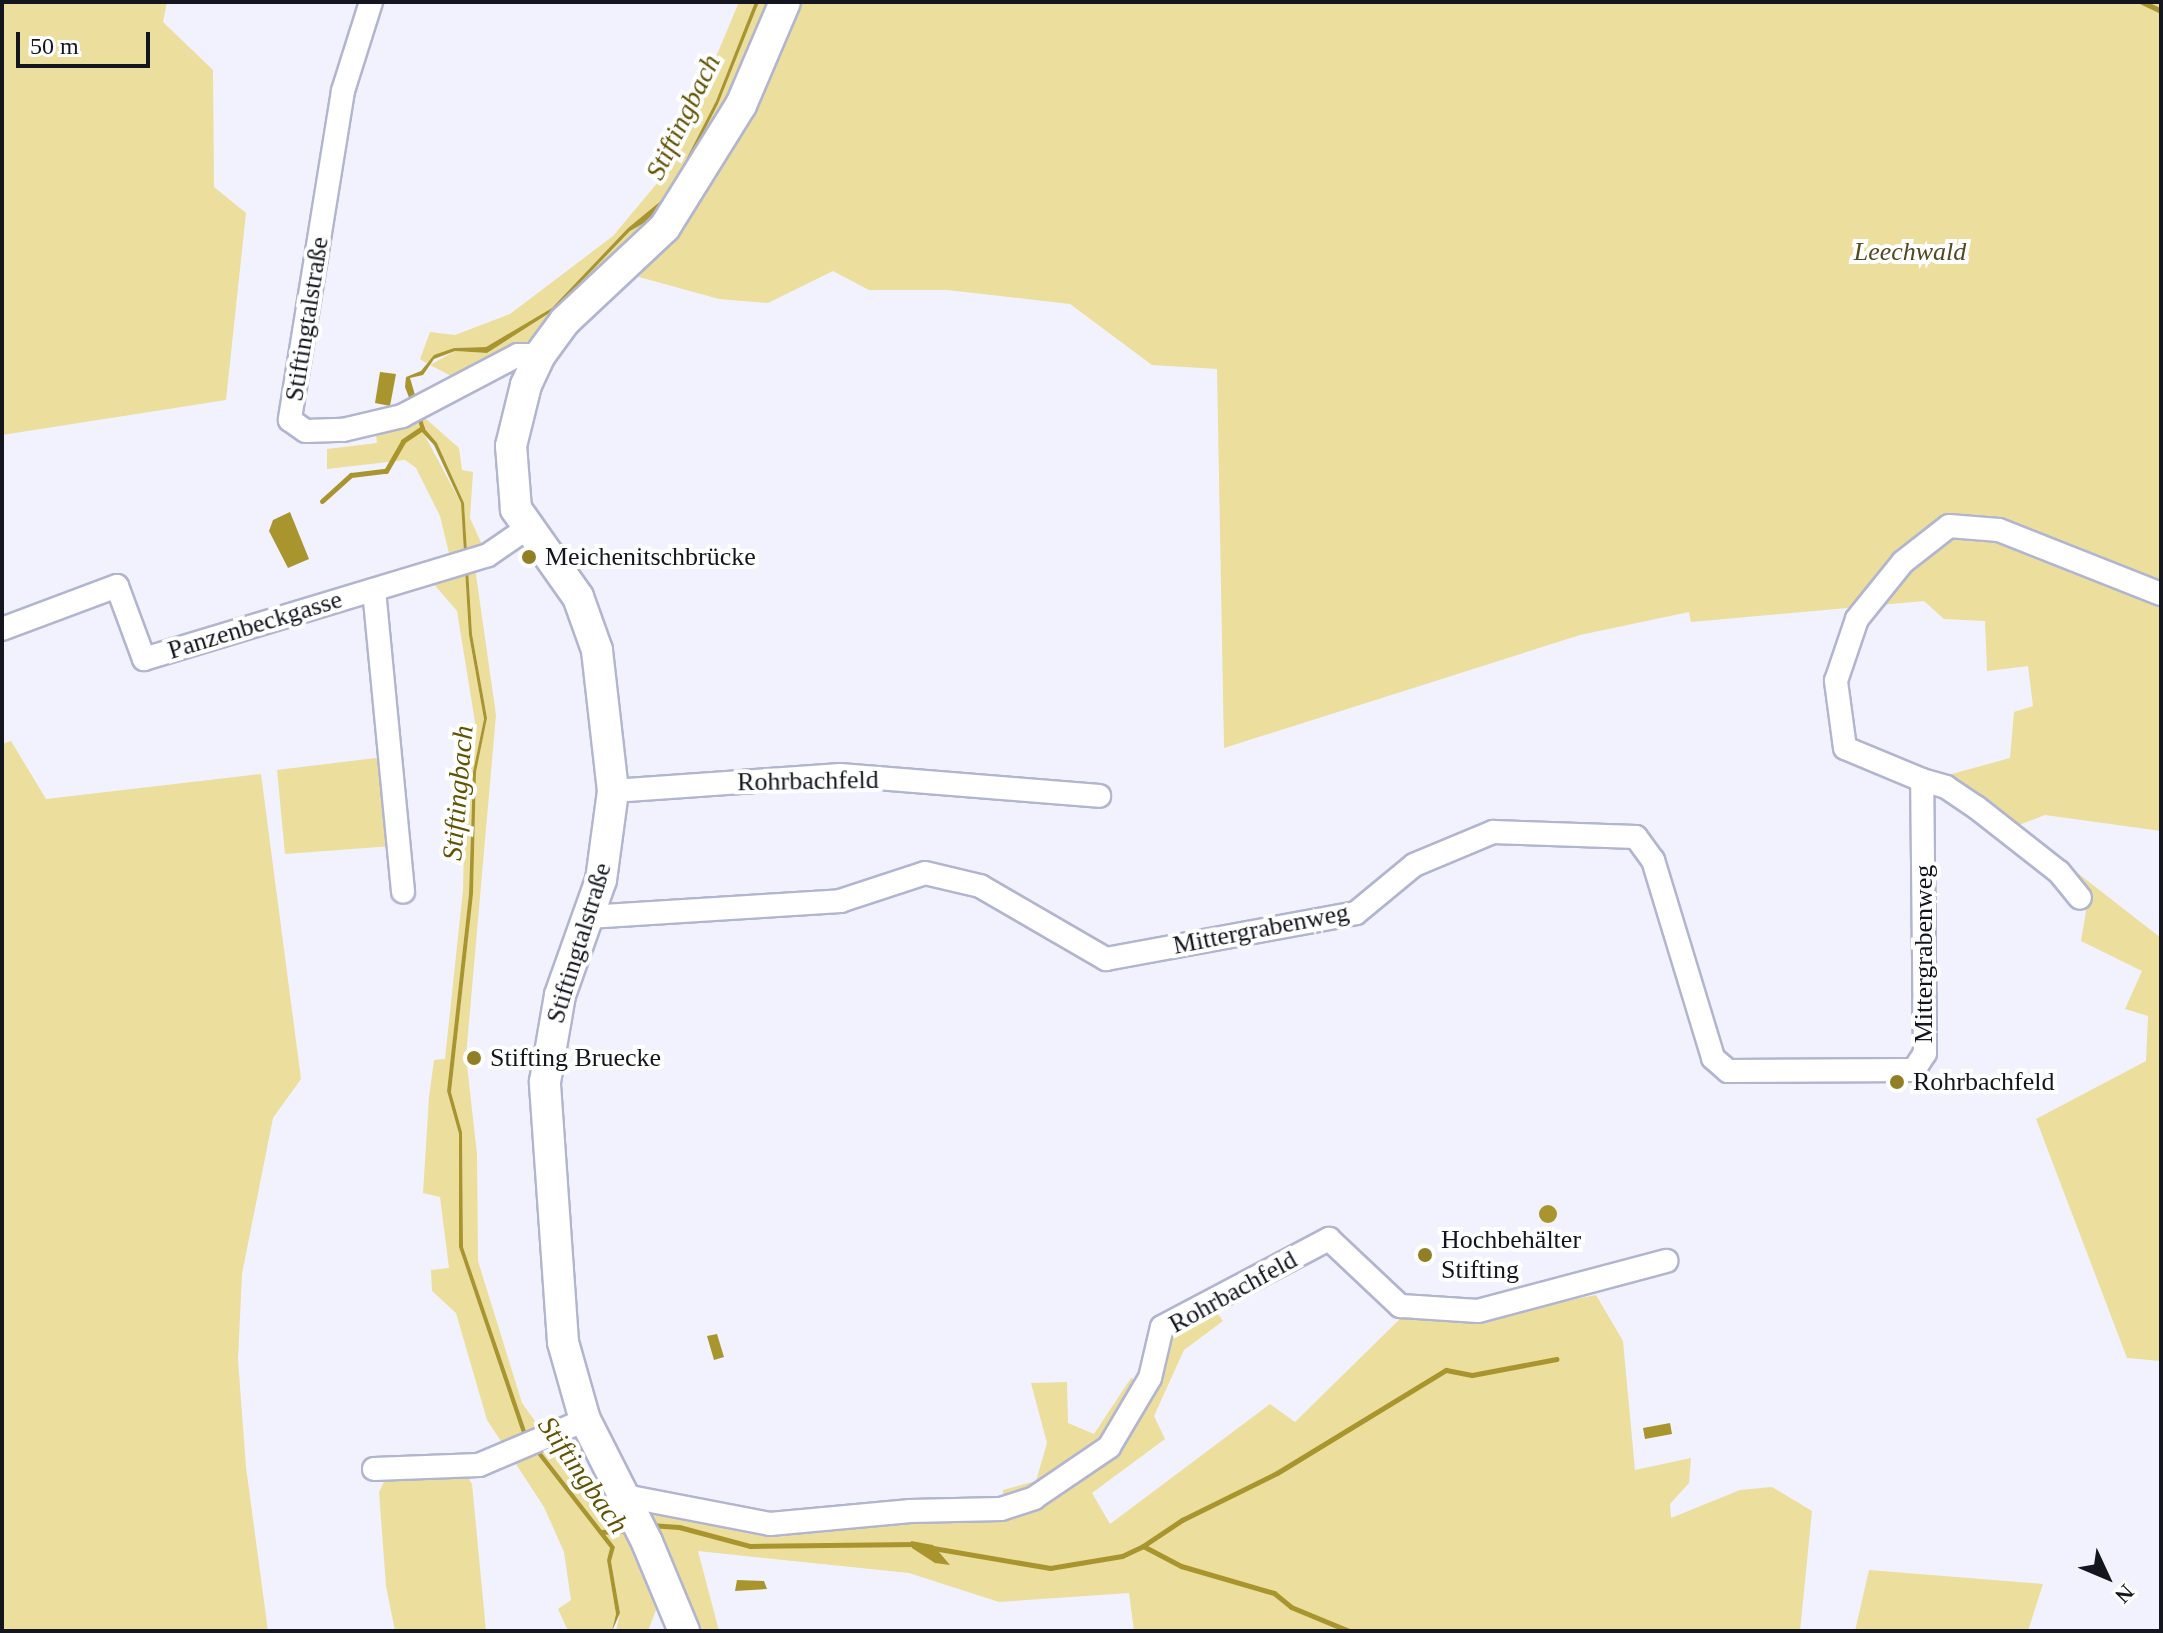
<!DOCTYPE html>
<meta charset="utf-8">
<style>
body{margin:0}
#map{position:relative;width:2163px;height:1633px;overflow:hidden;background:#f1f2fe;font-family:"Times New Roman",serif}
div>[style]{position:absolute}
.green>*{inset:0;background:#ecde9d}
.water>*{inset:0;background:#a9952e}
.round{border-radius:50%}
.stream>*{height:5px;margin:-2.5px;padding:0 2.5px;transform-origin:2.5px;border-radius:2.5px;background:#a9952e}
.roads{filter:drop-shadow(2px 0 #b1b5d0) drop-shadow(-2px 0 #b1b5d0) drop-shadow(0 2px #b1b5d0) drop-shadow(0 -2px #b1b5d0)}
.street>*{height:22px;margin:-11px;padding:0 11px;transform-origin:11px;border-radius:11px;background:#fff}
.secondary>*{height:30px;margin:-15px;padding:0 15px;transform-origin:15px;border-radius:15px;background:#fff}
.dots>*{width:22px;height:22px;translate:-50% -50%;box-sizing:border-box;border:4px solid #fff;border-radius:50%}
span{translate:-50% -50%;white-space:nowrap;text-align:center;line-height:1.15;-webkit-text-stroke:8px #fff;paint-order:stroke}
.park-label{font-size:26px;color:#524920;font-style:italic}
.street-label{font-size:26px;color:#14161f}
.poi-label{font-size:26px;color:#14161f}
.left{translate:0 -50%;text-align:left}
.water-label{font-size:28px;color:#615302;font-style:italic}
.frame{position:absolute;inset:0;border:4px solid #14161f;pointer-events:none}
.north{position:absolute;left:2067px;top:1537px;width:80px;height:80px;-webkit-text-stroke:6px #fff;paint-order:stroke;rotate:134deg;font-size:22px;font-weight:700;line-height:32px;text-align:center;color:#14161f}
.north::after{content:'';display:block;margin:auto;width:28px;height:36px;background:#14161f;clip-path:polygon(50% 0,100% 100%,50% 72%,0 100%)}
.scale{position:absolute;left:16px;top:32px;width:134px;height:36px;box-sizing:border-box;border:4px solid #14161f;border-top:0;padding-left:10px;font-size:24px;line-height:28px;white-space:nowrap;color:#14161f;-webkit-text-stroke:6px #fff;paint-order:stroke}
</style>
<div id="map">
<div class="green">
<i style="clip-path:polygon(2px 2px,167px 2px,163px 22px,213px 70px,214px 187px,246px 213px,226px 400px,2px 435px)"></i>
<i style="clip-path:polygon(739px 2px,755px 2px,716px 101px,668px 195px,628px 228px,552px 308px,486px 347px,454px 348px,426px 363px,420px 359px,430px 332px,455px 335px,510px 314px,613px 236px,669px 169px)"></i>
<i style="clip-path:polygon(759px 2px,2161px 2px,2161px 831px,2045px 815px,2016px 826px,1948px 775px,2010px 758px,2014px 712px,2033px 706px,2028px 666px,1987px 671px,1985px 621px,1944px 619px,1924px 601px,1691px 622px,1689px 612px,1580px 635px,1224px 748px,1217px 369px,1152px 365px,1070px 304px,947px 290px,869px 290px,833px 271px,768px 303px,719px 299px,639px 277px,720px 169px,704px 152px,662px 220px,532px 347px,459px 380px,430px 365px,455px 351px,487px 353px,554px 310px,630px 231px,653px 218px,670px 196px,718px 104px)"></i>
<i style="clip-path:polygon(425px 418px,459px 448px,462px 470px,473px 472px,470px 518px,484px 549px,473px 554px,496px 715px,466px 1056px,477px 1154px,478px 1261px,522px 1403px,590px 1497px,610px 1509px,1005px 1520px,1003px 1490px,1036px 1481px,1047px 1443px,1031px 1383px,1067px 1382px,1068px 1423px,1094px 1434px,1131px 1378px,1154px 1388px,1171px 1336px,1213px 1307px,1223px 1321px,1184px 1350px,1154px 1416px,1165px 1439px,1092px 1493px,1110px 1524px,1270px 1404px,1295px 1422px,1405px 1314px,1474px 1320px,1596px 1295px,1623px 1341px,1635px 1470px,1691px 1458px,1689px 1483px,1670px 1504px,1671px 1518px,1740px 1490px,1772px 1487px,1812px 1511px,1800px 1631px,1134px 1631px,1129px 1593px,999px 1602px,909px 1573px,698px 1551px,719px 1631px,695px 1631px,664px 1554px,640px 1565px,656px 1610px,648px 1631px,616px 1631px,620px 1613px,611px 1560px,615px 1547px,527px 1434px,463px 1247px,462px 1132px,451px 1092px,473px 894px,476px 772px,487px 718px,472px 634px,464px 503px,437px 443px,425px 429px,421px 420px)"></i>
<i style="clip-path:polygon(417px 421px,461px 503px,469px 635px,484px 719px,473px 772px,469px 894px,447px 1091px,459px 1134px,459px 1247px,523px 1436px,610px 1548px,607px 1560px,616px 1614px,612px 1631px,568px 1631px,558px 1609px,571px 1600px,564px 1552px,544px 1507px,487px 1420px,456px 1313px,432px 1291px,431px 1270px,449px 1268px,440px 1197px,423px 1193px,429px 1097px,434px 1060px,445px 1059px,463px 890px,466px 759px,475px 722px,457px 611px,432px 582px,454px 574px,440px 516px,416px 468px,405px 460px,327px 469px,327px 449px,377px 443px,376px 435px)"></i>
<i style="clip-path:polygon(11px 741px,46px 799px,261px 774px,301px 1079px,273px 1118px,242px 1274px,238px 1360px,246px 1467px,268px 1631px,2px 1631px,2px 744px)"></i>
<i style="clip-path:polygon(384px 757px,392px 846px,285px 854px,277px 770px)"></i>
<i style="clip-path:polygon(2075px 871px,2161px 938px,2161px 1361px,2127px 1358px,2036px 1119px,2146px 1061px,2148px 1016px,2125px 1009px,2142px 971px,2081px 941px,2088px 899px,2066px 876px)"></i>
<i style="clip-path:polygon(466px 1474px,472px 1484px,486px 1631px,395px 1631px,386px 1586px,379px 1492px,384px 1482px,415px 1475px)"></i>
<i style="clip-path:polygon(1869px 1570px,2043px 1584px,2028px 1631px,1855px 1631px)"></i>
</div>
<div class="water">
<i style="clip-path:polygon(755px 2px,759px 2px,718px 104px,670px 197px,653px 218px,630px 231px,554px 310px,487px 353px,455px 351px,434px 359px,423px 375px,410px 378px,425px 429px,437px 443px,464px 503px,472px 634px,487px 718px,476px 772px,473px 894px,451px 1092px,462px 1132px,463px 1247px,527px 1434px,615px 1547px,611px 1561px,620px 1613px,612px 1631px,616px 1614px,607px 1560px,610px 1548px,523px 1436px,459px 1247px,459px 1134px,447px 1091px,469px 894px,473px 772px,484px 719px,469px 635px,461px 503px,434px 445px,422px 432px,405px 387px,406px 377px,421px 371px,434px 355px,454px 348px,486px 347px,552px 308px,628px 228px,668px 195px,716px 101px)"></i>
<i style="clip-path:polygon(380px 372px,396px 374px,390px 406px,375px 403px)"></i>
<i style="clip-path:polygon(290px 512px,309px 559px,288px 568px,269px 531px,273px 520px)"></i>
<i class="round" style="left:1539px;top:1205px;width:18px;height:18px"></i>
<i style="clip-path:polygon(717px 1334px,724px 1357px,714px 1360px,707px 1336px)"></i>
<i style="clip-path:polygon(1670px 1423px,1672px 1434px,1645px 1439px,1643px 1428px)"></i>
<i style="clip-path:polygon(911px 1541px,933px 1545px,950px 1565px,935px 1563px,912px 1548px)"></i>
<i style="clip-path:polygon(737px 1580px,764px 1581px,767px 1589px,735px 1591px)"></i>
</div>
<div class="stream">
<i style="left:2142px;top:2px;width:21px;rotate:25deg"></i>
<i style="left:322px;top:501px;width:39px;rotate:-42deg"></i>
<i style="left:351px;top:475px;width:35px;rotate:-7deg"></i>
<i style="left:386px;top:471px;width:34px;rotate:-60deg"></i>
<i style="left:403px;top:441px;width:23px;rotate:-34deg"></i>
<i style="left:649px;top:1525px;width:30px;rotate:4deg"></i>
<i style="left:679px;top:1527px;width:73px;rotate:15deg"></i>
<i style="left:750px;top:1546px;width:166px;rotate:-0.7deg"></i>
<i style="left:601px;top:1532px;width:26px;rotate:-4deg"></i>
<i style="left:1143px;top:1546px;width:47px;rotate:-33.7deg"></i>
<i style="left:1182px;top:1520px;width:106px;rotate:-26.3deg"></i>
<i style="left:1277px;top:1473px;width:198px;rotate:-31.4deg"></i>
<i style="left:1446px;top:1370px;width:26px;rotate:11deg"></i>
<i style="left:1472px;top:1375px;width:86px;rotate:-10.7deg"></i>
<i style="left:933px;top:1548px;width:119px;rotate:9.7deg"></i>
<i style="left:1050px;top:1568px;width:73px;rotate:-9.5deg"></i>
<i style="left:1122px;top:1556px;width:23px;rotate:-25deg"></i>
<i style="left:1143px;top:1546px;width:43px;rotate:27.8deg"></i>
<i style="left:1181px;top:1566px;width:97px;rotate:16.2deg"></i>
<i style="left:1274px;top:1593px;width:22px;rotate:39deg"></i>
<i style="left:1291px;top:1607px;width:63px;rotate:22.5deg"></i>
</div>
<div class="roads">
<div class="street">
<i style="left:371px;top:2px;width:93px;rotate:107.5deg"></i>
<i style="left:343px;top:91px;width:333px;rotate:99.2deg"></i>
<i style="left:290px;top:420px;width:19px;rotate:35deg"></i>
<i style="left:306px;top:431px;width:37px;rotate:-2deg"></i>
<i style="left:343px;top:430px;width:61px;rotate:-13.3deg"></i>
<i style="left:402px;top:416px;width:131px;rotate:-27.7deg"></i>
<i style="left:518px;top:355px;width:22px"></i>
<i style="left:374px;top:590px;width:303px;rotate:84.5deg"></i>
<i style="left:2px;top:629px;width:123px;rotate:-20.5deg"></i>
<i style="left:117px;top:586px;width:78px;rotate:69.7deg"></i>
<i style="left:144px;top:659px;width:359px;rotate:-16.8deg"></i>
<i style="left:488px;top:555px;width:46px;rotate:-34.4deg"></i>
<i style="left:1922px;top:780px;width:25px;rotate:16deg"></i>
<i style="left:1946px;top:787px;width:36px;rotate:34deg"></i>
<i style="left:1976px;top:807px;width:105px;rotate:38.1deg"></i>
<i style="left:2059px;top:872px;width:33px;rotate:51deg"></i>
<i style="left:613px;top:791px;width:228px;rotate:-4deg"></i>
<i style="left:840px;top:775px;width:260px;rotate:4.6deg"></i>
<i style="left:588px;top:917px;width:253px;rotate:-3.6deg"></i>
<i style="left:840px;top:901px;width:89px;rotate:-18.2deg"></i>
<i style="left:925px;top:873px;width:57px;rotate:13.3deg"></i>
<i style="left:980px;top:886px;width:146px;rotate:30.1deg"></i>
<i style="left:1106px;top:959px;width:254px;rotate:-10.4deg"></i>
<i style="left:1356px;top:913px;width:75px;rotate:-39.6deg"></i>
<i style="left:1414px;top:865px;width:86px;rotate:-22.7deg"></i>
<i style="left:1493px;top:832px;width:143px;rotate:2deg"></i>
<i style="left:1636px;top:837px;width:29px;rotate:54deg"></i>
<i style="left:1653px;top:860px;width:207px;rotate:73.1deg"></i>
<i style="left:1713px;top:1058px;width:20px;rotate:41deg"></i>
<i style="left:1728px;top:1071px;width:186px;rotate:-0.3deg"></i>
<i style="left:1914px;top:1070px;width:20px;rotate:-57deg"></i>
<i style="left:1925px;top:1053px;width:273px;rotate:-90.6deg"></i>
<i style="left:1922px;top:780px;width:83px;rotate:-157.4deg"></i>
<i style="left:1845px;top:748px;width:68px;rotate:-97.7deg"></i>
<i style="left:1836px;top:681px;width:65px;rotate:-71.3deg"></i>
<i style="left:1857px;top:619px;width:73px;rotate:-51.1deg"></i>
<i style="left:1903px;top:562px;width:58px;rotate:-38deg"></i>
<i style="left:1949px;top:526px;width:50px;rotate:4.6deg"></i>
<i style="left:1999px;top:530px;width:174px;rotate:21.6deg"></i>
<i style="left:374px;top:1469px;width:105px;rotate:-2.2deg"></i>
<i style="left:479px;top:1465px;width:115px;rotate:-23deg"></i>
<i style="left:620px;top:1495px;width:153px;rotate:10.9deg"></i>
<i style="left:770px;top:1524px;width:141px;rotate:-5.3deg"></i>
<i style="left:910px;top:1511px;width:91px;rotate:-1.3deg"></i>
<i style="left:1001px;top:1509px;width:35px;rotate:-18deg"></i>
<i style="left:1034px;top:1498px;width:91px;rotate:-34.2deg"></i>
<i style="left:1109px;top:1447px;width:80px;rotate:-59.3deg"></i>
<i style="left:1150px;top:1378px;width:52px;rotate:-76.8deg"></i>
<i style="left:1162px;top:1327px;width:189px;rotate:-27.8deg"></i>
<i style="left:1329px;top:1239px;width:98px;rotate:43.3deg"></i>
<i style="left:1400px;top:1306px;width:17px;rotate:3deg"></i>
<i style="left:1417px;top:1307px;width:61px;rotate:3.8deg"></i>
<i style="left:1478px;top:1311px;width:195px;rotate:-14.9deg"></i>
</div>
<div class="secondary">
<i style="left:684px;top:1631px;width:96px;rotate:-112.6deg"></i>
<i style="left:647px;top:1542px;width:137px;rotate:-116.9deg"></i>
<i style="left:585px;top:1420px;width:81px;rotate:-105.8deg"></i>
<i style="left:563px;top:1342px;width:261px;rotate:-94deg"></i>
<i style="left:545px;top:1082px;width:88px;rotate:-80.2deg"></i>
<i style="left:560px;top:995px;width:122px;rotate:-70.4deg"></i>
<i style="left:601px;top:880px;width:90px;rotate:-82.3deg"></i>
<i style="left:613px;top:791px;width:142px;rotate:-96.5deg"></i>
<i style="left:597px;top:650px;width:56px;rotate:-109.7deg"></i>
<i style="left:578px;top:597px;width:108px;rotate:-125.2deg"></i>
<i style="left:516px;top:509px;width:63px;rotate:-94.5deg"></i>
<i style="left:511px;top:446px;width:63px;rotate:-76.2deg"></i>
<i style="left:526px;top:385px;width:33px;rotate:-65deg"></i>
<i style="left:540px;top:355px;width:42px;rotate:-53.7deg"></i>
<i style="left:565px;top:321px;width:137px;rotate:-43.2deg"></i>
<i style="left:665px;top:227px;width:144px;rotate:-58.1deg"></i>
<i style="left:741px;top:105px;width:112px;rotate:-66.9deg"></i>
</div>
</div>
<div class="dots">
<i style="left:529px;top:557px;background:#917f26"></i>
<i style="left:474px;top:1058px;background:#917f26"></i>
<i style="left:1897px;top:1082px;background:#917f26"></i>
<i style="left:1425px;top:1255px;background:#917f26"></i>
</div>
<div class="park-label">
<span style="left:1910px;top:252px">Leechwald</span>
</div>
<div class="street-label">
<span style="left:307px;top:319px;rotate:-81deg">Stiftingtalstraße</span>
<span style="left:255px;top:625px;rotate:-17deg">Panzenbeckgasse</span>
<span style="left:808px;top:781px;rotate:-1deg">Rohrbachfeld</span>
<span style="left:1261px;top:929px;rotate:-11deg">Mittergrabenweg</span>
<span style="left:579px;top:943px;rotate:-73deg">Stiftingtalstraße</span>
<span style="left:1924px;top:954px;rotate:-90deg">Mittergrabenweg</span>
<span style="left:1233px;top:1292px;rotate:-29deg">Rohrbachfeld</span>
</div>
<div class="poi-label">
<span class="left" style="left:545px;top:557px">Meichenitschbrücke</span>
<span class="left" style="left:490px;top:1058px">Stifting Bruecke</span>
<span class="left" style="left:1913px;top:1082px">Rohrbachfeld</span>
<span class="left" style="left:1441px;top:1255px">Hochbehälter<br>Stifting</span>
</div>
<div class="water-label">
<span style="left:683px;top:117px;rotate:-64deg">Stiftingbach</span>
<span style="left:458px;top:793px;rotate:-85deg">Stiftingbach</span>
<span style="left:583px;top:1475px;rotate:55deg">Stiftingbach</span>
</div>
<div class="frame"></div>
<div class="north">N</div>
<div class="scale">50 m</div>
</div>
